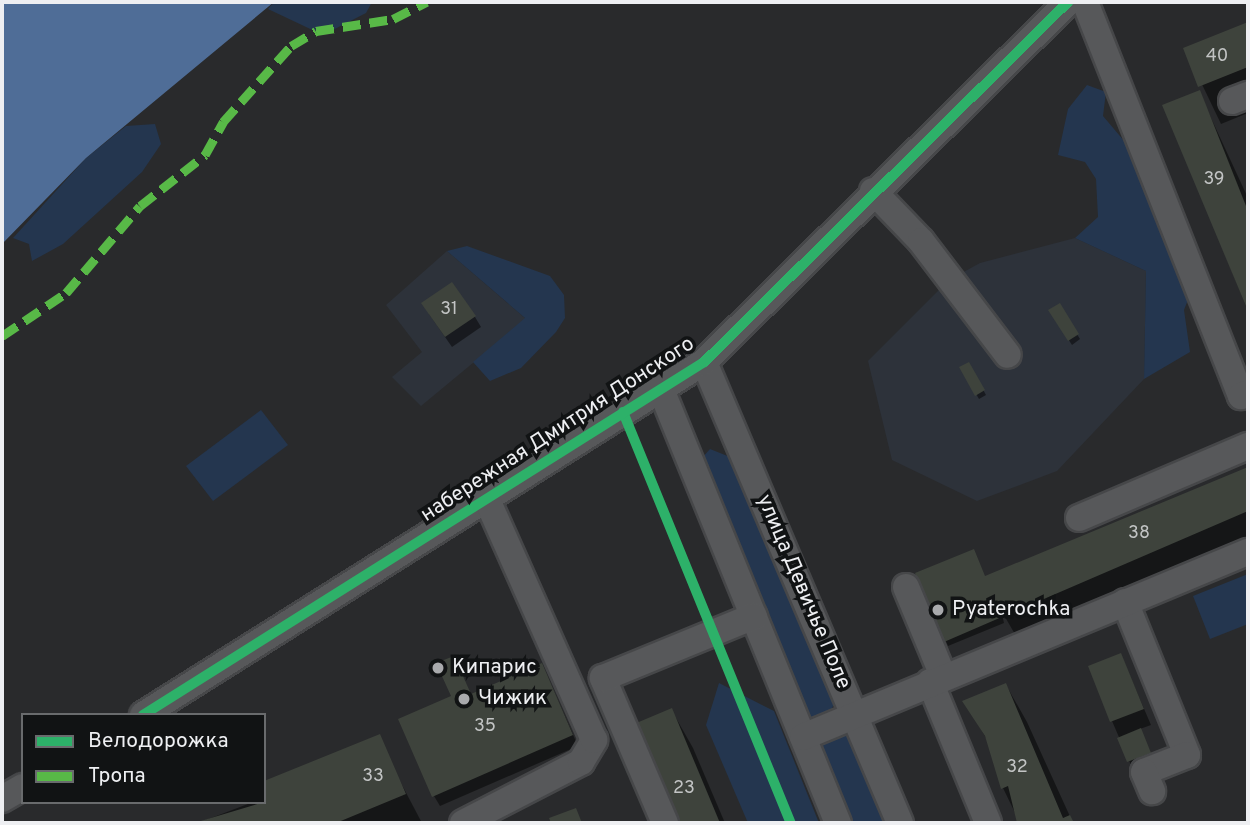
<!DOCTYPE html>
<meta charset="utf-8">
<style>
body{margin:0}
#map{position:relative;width:1250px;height:825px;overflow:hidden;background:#292a2c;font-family:Overpass,sans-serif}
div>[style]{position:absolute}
.built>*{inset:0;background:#2d323a}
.green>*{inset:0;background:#24364f}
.water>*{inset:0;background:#4f6d97}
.shadow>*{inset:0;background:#0007}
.building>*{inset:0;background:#3e433c}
.roads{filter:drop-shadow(2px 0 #464749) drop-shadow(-2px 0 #464749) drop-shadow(0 2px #464749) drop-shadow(0 -2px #464749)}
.minor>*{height:26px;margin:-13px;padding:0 13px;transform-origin:13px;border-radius:13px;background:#57585a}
.quiet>*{height:9px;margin-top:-4.5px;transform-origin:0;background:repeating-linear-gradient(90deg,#58b947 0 18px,transparent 0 27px)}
.cycleway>*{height:10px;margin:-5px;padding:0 5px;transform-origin:5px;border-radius:5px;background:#2db169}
.dots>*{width:19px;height:19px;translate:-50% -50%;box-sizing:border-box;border:4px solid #111314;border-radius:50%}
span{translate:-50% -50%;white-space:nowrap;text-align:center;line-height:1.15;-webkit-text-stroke:7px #111314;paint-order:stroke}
.number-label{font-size:18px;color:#c2c4c4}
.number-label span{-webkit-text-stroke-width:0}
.street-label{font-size:21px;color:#eeeff2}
.poi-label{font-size:21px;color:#eeeff2}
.left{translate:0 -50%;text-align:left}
.frame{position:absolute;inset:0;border:4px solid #eeeff2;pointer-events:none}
.legend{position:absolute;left:21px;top:713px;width:245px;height:91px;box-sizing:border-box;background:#111314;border:2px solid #696b6d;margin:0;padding:9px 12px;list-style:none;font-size:21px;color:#eeeff2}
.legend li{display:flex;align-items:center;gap:14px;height:35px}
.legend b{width:35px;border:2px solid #696b6d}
</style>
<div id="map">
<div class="built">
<i style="clip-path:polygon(1075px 238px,1146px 271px,1144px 379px,1057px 471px,977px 501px,892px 460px,868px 361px,949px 280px,980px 263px)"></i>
<i style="clip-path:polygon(447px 251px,526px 319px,421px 406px,392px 377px,422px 352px,386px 305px)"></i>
</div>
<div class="green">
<i style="clip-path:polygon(274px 2px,372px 2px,366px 13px,323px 35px,268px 9px)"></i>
<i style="clip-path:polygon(1087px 85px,1106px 92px,1103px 116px,1125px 142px,1139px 144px,1196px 279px,1184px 310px,1190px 352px,1144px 379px,1146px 271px,1075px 238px,1098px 217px,1096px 179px,1085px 162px,1058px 155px,1068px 109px)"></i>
<i style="clip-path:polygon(155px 124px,161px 144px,142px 172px,63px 244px,32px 261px,29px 244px,13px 238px,86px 158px,126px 126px)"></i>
<i style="clip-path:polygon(467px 246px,550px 276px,564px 295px,565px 318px,556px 332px,521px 368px,490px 381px,473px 362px,525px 318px,447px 251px)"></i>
<i style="clip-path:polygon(261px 410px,288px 445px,213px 501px,186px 466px)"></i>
<i style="clip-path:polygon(710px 449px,730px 457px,834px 703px,830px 714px,811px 722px,802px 718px,702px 458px)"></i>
<i style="clip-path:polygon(1248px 574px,1248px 624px,1210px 639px,1193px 596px)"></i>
<i style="clip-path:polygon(719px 683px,774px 711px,819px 823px,748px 823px,706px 725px)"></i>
<i style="clip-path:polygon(849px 728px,888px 823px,851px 823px,819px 745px,821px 733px)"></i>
</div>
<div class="water">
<i style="clip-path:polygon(2px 2px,274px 2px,86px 158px,2px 244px)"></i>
</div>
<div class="shadow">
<i style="clip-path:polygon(1248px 24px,1248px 113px,1221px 124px,1185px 49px)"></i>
<i style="clip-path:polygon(1199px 92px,1248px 198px,1248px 311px,1165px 106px)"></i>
<i style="clip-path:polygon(1059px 305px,1080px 339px,1072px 345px,1050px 311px)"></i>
<i style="clip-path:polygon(429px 314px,475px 317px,481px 327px,452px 347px)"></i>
<i style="clip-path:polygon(969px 364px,986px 395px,979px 399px,961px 368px)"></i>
<i style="clip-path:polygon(1248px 469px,1248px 558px,1024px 650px,1001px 610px,1004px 623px,948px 646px,918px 574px,985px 578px)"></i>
<i style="clip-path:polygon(1121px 655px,1151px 725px,1140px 729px,1155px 763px,1134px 772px,1112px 721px)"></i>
<i style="clip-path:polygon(547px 676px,578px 746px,440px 806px,434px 796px,471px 696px)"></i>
<i style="clip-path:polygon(1006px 685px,1027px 722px,1073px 823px,1020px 823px,1003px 788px,989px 743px,965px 702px)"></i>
<i style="clip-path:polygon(672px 711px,693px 748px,725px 823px,678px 823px,637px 725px)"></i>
<i style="clip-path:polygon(392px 766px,422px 823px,198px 823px,253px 802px)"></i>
</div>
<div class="building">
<i style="clip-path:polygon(1248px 22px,1248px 67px,1198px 87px,1183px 48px)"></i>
<i style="clip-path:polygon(1200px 90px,1248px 211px,1248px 311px,1162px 105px)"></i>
<i style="clip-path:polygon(452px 282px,476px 316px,445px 337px,421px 303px)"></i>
<i style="clip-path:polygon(1060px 303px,1079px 334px,1068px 341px,1048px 310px)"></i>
<i style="clip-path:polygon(969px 362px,985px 390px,975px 396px,959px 367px)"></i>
<i style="clip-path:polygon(1248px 467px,1248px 511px,944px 642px,915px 573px,974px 549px,985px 576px)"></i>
<i style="clip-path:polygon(1121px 653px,1144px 709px,1110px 722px,1088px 666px)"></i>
<i style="clip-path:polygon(454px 656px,471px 694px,542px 663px,573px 735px,432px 797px,398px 719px,451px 696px,436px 663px)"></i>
<i style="clip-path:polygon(1006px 683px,1063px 818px,1070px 815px,1074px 823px,1017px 823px,1008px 786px,1001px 789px,985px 736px,962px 701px)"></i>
<i style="clip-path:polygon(672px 708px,720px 823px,675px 823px,634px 724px)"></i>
<i style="clip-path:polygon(1141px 728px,1151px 753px,1127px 762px,1117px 738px)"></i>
<i style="clip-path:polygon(380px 734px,406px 794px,336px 823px,194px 823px,264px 802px,264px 781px)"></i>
<i style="clip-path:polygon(576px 808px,582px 823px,551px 823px,549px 818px)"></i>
</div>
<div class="roads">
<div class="minor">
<i style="left:1085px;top:2px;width:424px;rotate:68.4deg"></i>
<i style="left:1241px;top:396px;width:8px;rotate:-23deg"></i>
<i style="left:1232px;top:101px;width:17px;rotate:-21deg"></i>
<i style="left:873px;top:191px;width:69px;rotate:46.2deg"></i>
<i style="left:921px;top:241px;width:143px;rotate:52.7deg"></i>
<i style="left:704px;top:362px;width:501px;rotate:66.97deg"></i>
<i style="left:660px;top:387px;width:471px;rotate:67.8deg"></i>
<i style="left:1079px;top:518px;width:184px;rotate:-23.1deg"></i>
<i style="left:906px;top:587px;width:96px;rotate:67.4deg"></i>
<i style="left:1125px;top:602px;width:165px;rotate:67.9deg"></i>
<i style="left:1187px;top:755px;width:46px;rotate:158.4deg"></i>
<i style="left:1144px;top:772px;width:21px;rotate:67deg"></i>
<i style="left:930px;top:682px;width:152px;rotate:67.6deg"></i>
<i style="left:143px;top:715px;width:663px;rotate:-32.18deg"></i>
<i style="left:704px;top:362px;width:512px;rotate:-44.68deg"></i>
<i style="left:803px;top:737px;width:482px;rotate:-22.6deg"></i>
<i style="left:2px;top:799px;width:24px;rotate:-30deg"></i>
<i style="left:463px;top:823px;width:133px;rotate:-27.3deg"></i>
<i style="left:581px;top:762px;width:26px;rotate:-59deg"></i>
<i style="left:594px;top:740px;width:261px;rotate:-114deg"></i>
<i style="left:665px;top:823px;width:158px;rotate:-113.2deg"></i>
<i style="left:603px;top:678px;width:163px;rotate:-22.3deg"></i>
</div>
</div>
<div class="quiet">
<i style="left:2px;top:336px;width:77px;rotate:-33.9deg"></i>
<i style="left:66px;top:293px;width:114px;rotate:-49.6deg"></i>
<i style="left:140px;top:206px;width:83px;rotate:-38.1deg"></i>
<i style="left:205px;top:155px;width:38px;rotate:-61deg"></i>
<i style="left:223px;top:122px;width:102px;rotate:-48.2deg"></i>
<i style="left:291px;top:46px;width:29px;rotate:-31deg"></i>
<i style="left:316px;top:31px;width:78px;rotate:-8.9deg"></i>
<i style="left:393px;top:19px;width:38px;rotate:-27deg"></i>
</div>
<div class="cycleway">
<i style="left:623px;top:412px;width:444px;rotate:67.8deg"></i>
<i style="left:143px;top:715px;width:663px;rotate:-32.18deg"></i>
<i style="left:704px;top:362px;width:512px;rotate:-44.68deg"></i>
</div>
<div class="dots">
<i style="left:938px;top:610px;background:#a9aaad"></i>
<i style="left:438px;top:668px;background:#a9aaad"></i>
<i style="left:464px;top:699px;background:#a9aaad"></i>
</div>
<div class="number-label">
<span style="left:1217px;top:57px">40</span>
<span style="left:1214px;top:180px">39</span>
<span style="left:449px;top:310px">31</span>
<span style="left:1139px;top:534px">38</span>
<span style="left:485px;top:727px">35</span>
<span style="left:1017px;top:768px">32</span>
<span style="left:373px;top:777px">33</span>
<span style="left:684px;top:789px">23</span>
</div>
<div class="street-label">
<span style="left:558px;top:430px;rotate:-33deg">набережная Дмитрия Донского</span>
<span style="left:803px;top:592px;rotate:67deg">улица Девичье Поле</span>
</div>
<div class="poi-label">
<span class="left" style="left:952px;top:610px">Pyaterochka</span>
<span class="left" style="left:452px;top:668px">Кипарис</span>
<span class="left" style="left:478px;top:699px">Чижик</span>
</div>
<div class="frame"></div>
<ul class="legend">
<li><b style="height:9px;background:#2db169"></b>Велодорожка</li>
<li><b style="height:9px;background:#58b947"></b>Тропа</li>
</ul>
</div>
